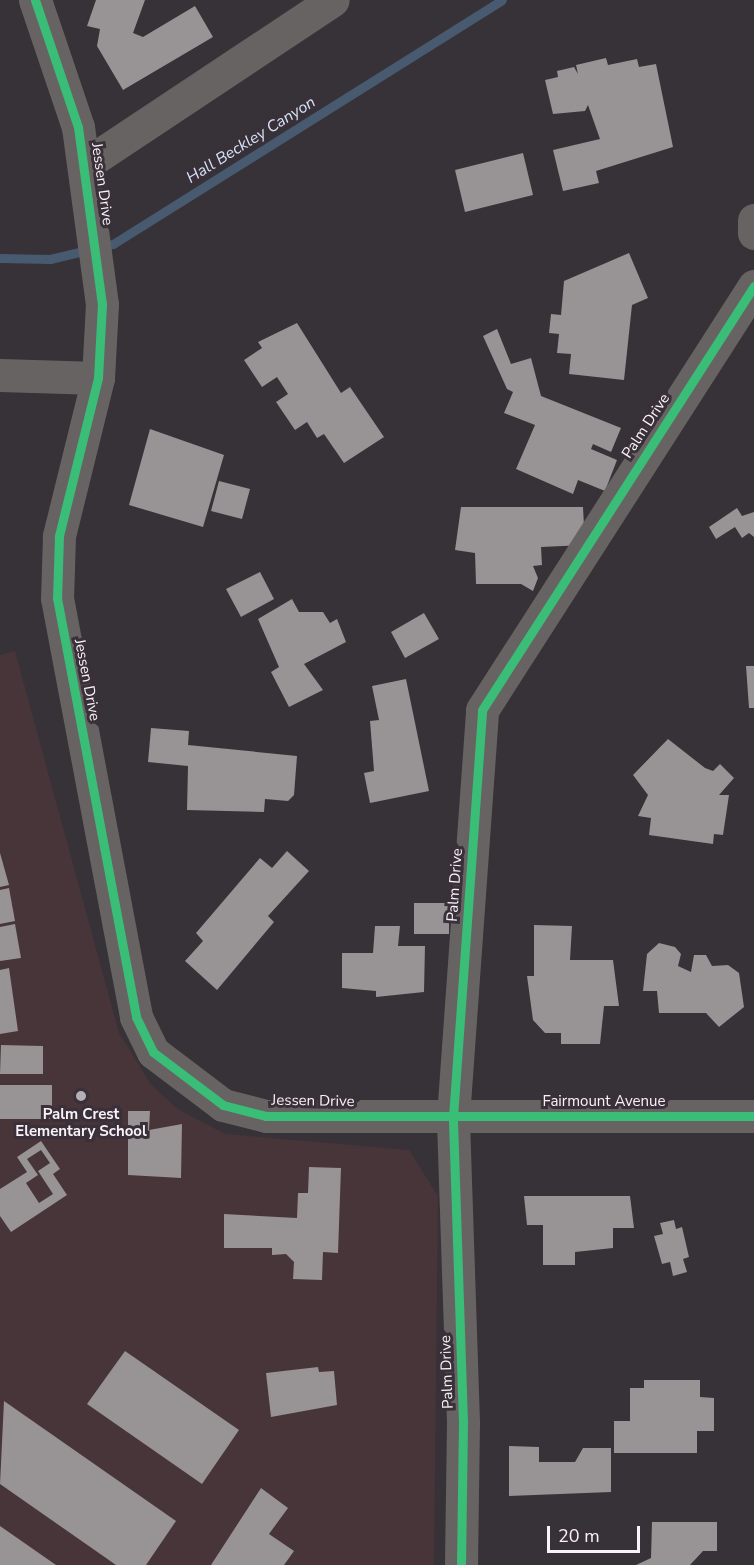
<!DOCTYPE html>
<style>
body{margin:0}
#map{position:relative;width:754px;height:1565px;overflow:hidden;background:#373237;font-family:"Nunito Sans",sans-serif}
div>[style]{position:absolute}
.education>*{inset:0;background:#47353a}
.stream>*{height:9px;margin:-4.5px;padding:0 4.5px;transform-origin:4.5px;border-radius:4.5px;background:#485a70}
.building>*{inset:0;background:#989394}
.minor>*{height:33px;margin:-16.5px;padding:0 16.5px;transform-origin:16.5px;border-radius:16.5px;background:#686363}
.cycleway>*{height:9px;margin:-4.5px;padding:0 4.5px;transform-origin:4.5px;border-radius:4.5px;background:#3abd76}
.dots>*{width:16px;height:16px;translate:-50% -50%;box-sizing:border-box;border:3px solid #393039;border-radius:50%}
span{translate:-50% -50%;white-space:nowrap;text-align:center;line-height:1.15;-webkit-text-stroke:6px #393039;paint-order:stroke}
.street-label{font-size:15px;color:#f9f3f9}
.poi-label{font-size:15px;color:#f9f3f9;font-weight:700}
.water-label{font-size:16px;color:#d5e4f7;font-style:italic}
.scale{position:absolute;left:547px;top:1526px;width:93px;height:27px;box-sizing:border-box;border:3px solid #f9f3f9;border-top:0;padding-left:8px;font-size:18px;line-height:21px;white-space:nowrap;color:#f9f3f9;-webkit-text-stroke:4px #393039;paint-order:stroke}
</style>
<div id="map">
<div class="education">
<i style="clip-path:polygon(15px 651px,119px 1033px,150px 1083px,176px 1108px,225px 1134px,409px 1150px,438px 1196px,434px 1565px,0 1565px,0 655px)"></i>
</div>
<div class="stream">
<i style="left:0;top:258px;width:50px;rotate:1.1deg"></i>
<i style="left:50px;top:259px;width:65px;rotate:-13.4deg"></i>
<i style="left:113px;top:244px;width:459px;rotate:-32.1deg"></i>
</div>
<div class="building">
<i style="clip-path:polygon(96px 0,145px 0,133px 33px,143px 37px,195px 6px,213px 37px,123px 90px,97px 46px,100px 29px,87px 26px)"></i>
<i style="clip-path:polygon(606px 58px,608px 65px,637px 59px,639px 67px,656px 64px,673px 147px,596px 171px,599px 183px,563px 191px,553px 150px,600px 139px,588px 105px,585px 111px,553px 114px,545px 80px,558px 77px,557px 71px,574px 67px,578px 74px,576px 65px)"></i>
<i style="clip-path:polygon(523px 153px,533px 195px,465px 212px,455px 170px)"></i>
<i style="clip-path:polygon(629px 253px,648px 298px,632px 305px,624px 380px,569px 374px,571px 354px,557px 353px,559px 334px,549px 333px,551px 314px,561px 315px,564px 281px)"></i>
<i style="clip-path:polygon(297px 323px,341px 393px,350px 387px,384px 437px,344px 463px,324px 434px,317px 438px,307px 422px,295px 430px,276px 402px,288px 394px,277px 377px,262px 387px,244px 360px,262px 348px,258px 342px)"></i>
<i style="clip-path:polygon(497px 329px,511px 364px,531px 358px,541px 396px,621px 428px,611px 452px,593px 444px,591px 449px,617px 460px,605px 491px,578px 480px,573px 494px,516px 469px,535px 425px,504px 413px,513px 392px,507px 389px,483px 336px)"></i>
<i style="clip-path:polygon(150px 429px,224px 455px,203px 527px,129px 505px)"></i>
<i style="clip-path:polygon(219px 481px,250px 489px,242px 519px,211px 511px)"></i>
<i style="clip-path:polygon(461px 507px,583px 507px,585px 545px,541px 547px,542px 565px,533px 566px,538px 578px,533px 591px,521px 584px,476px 584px,475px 553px,455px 550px)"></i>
<i style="clip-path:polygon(737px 508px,742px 516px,754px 512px,754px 537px,749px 533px,742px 538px,735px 527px,716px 539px,709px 527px)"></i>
<i style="clip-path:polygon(260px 572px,274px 599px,241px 617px,226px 589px)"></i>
<i style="clip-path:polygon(292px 599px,299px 612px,323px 612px,330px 623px,337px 619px,346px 642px,304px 664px,323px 690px,289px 707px,271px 672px,279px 667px,258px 619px)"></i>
<i style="clip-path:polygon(424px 613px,439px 639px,405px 658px,391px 632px)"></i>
<i style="clip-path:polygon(746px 666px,754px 666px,754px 708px,749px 708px)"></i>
<i style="clip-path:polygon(406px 679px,429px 791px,370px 803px,364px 773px,374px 771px,370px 721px,379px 720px,372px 686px)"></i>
<i style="clip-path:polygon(151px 728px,189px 731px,188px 745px,297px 756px,294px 795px,288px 801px,265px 799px,264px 812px,187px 810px,188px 766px,148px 762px)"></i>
<i style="clip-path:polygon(668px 739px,705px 768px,713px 771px,720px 764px,734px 778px,719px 795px,729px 795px,723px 835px,714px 834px,713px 844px,649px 835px,651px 818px,638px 816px,648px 795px,633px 775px)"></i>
<i style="clip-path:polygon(287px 851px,309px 871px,268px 916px,274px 922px,217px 990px,185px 961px,203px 941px,196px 933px,260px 858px,272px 868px)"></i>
<i style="clip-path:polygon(0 853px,9px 885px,0 887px)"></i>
<i style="clip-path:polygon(9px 888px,15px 921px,0 924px,0 890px)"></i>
<i style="clip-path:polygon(414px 903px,449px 903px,449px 934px,414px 934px)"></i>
<i style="clip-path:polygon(15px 924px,21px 958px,0 961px,0 927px)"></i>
<i style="clip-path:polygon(534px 925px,572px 926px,570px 960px,613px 960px,619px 1006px,604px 1006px,600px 1044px,561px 1044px,561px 1033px,545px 1033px,533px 1020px,527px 976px,534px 976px)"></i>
<i style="clip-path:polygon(375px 926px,400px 926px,398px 946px,425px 946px,424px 992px,376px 997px,376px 991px,342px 988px,342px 953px,373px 953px)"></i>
<i style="clip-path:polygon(659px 943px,675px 947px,681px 954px,678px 966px,691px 972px,694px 955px,706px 955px,712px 966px,728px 965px,739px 973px,744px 1007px,719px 1027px,706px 1013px,659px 1013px,657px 991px,643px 991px,647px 954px)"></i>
<i style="clip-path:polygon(9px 968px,18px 1031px,0 1034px,0 970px)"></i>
<i style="clip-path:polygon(1px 1045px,43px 1046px,43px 1074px,0 1074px)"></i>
<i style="clip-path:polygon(0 1085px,52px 1085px,52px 1119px,0 1119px)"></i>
<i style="clip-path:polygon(128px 1111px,150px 1111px,149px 1130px,182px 1124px,181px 1178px,128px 1175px)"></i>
<i style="clip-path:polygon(evenodd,41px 1141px,60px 1169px,53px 1174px,67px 1195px,11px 1232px,0 1216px,0 1189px,27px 1172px,17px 1157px,41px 1141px,41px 1150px,50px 1163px,38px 1171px,53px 1194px,39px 1203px,26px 1183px,38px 1175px,27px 1159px,41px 1150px)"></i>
<i style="clip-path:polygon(309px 1167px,341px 1168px,338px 1253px,323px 1252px,322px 1280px,293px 1279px,294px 1262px,286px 1254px,272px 1255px,272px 1248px,224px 1248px,224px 1214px,297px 1218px,298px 1193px,308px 1193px)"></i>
<i style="clip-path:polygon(524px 1196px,630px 1196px,634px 1228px,613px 1228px,613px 1248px,575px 1252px,575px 1265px,543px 1265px,543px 1225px,527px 1225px)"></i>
<i style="clip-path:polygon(674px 1220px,676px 1229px,682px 1227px,689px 1257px,683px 1259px,687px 1272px,673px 1276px,670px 1262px,662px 1264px,654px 1236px,663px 1234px,660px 1223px)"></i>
<i style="clip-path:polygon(125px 1351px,239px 1430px,202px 1484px,87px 1404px)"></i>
<i style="clip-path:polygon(318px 1367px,319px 1372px,334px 1371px,337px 1405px,271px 1417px,266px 1373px)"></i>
<i style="clip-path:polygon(644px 1380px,700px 1380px,700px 1397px,714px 1398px,714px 1431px,697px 1431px,697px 1453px,614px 1453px,614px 1421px,630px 1421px,630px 1388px,644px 1388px)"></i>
<i style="clip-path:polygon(4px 1401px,176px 1521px,146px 1565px,116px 1565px,0 1484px)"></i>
<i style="clip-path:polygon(509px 1446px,539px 1447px,539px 1462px,575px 1462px,583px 1448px,611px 1448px,611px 1492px,509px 1496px)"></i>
<i style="clip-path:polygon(261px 1488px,288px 1508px,269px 1534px,294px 1551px,284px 1565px,211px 1565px)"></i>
<i style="clip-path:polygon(652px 1522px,717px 1522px,717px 1551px,703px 1551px,690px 1565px,636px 1565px,651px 1558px)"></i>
<i style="clip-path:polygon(0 1526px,56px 1565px,0 1565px)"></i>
</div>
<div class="minor">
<i style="left:35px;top:0;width:134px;rotate:71.3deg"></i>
<i style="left:78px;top:127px;width:179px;rotate:82.3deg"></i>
<i style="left:102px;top:304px;width:74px;rotate:93.1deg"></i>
<i style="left:98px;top:378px;width:163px;rotate:103.9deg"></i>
<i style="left:59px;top:536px;width:62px;rotate:91.8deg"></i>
<i style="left:57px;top:598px;width:426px;rotate:79.3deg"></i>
<i style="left:136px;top:1017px;width:39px;rotate:64deg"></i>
<i style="left:153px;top:1052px;width:88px;rotate:37.1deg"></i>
<i style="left:223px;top:1105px;width:44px;rotate:14.3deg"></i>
<i style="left:266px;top:1116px;width:488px"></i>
<i style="left:86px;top:164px;width:296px;rotate:-33.6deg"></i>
<i style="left:754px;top:220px;width:13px;rotate:90deg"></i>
<i style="left:0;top:375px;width:98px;rotate:1.8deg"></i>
<i style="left:461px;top:1565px;width:143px;rotate:-89.2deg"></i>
<i style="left:463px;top:1422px;width:305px;rotate:-91.9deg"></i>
<i style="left:453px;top:1117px;width:408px;rotate:-85.9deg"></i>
<i style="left:482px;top:710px;width:504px;rotate:-57.32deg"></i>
</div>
<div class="cycleway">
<i style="left:35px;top:0;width:134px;rotate:71.3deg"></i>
<i style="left:78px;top:127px;width:179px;rotate:82.3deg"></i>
<i style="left:102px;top:304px;width:74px;rotate:93.1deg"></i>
<i style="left:98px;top:378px;width:163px;rotate:103.9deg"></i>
<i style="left:59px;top:536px;width:62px;rotate:91.8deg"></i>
<i style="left:57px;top:598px;width:426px;rotate:79.3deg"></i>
<i style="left:136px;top:1017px;width:39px;rotate:64deg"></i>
<i style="left:153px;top:1052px;width:88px;rotate:37.1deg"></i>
<i style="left:223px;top:1105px;width:44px;rotate:14.3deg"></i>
<i style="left:266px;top:1116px;width:488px"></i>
<i style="left:461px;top:1565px;width:143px;rotate:-89.2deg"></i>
<i style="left:463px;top:1422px;width:305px;rotate:-91.9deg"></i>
<i style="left:453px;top:1117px;width:408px;rotate:-85.9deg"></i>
<i style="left:482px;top:710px;width:504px;rotate:-57.32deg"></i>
</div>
<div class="dots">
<i style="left:81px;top:1096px;background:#b5afb5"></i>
</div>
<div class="street-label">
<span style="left:102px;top:184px;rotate:82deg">Jessen Drive</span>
<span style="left:646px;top:426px;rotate:-57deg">Palm Drive</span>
<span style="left:87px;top:680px;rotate:79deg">Jessen Drive</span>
<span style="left:455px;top:885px;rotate:-86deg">Palm Drive</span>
<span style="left:313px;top:1101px;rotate:1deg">Jessen Drive</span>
<span style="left:604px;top:1102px">Fairmount Avenue</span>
<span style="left:447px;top:1372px;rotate:-92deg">Palm Drive</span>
</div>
<div class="poi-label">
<span style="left:81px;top:1123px">Palm Crest<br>Elementary School</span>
</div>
<div class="water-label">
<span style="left:251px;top:140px;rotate:-32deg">Hall Beckley Canyon</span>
</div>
<div class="scale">20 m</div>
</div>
